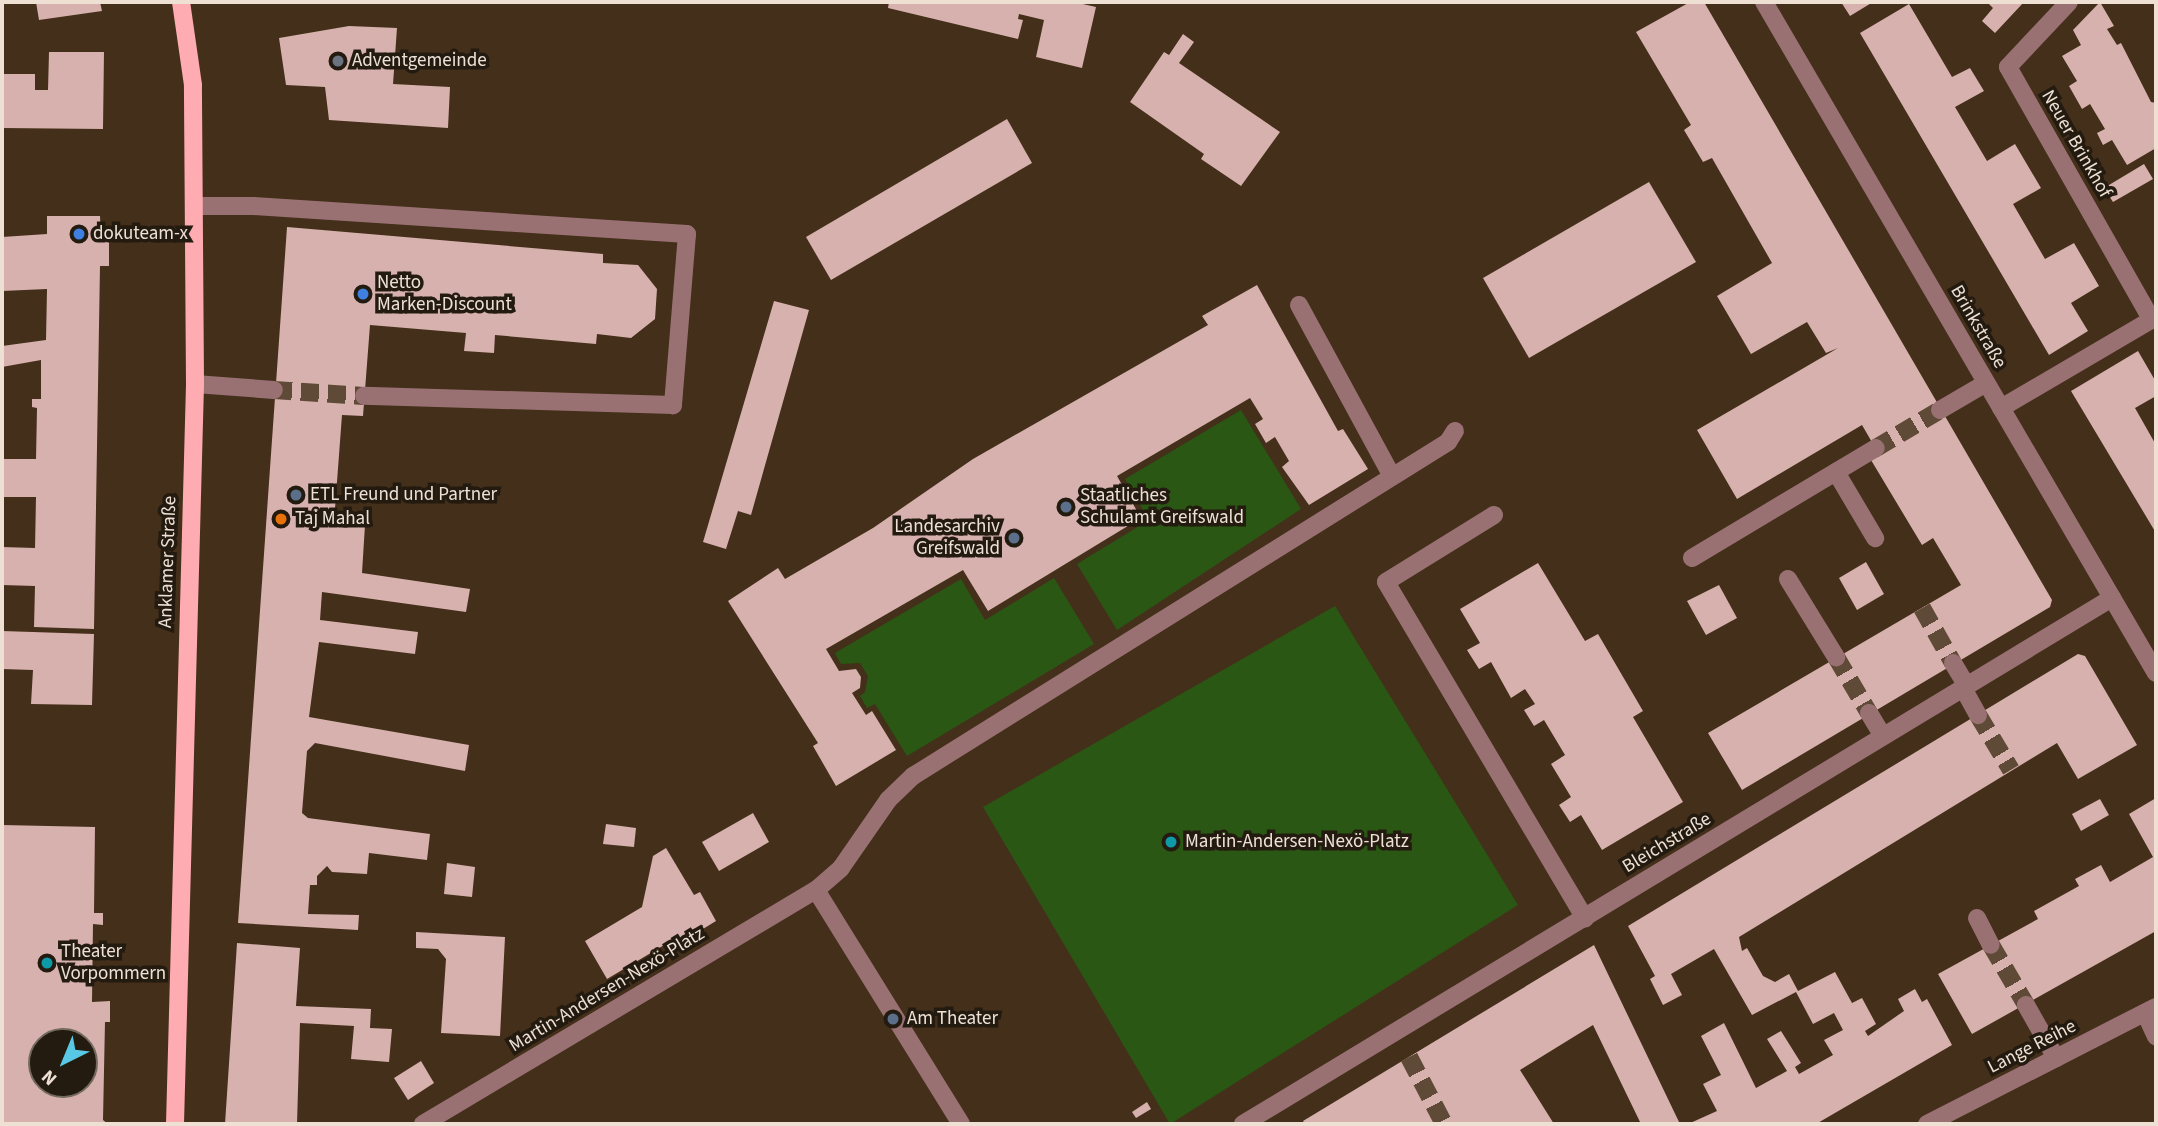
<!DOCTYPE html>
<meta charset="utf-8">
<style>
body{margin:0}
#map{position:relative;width:2158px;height:1126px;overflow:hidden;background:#442f1a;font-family:"Source Sans 3",sans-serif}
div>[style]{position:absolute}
.green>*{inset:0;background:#2a5714}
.building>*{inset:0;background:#d7b1ad}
.minor-tunnel>*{height:18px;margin-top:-9px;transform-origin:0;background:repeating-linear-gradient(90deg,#5e4a36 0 18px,transparent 0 27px)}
.minor>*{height:18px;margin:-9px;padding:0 9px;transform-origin:9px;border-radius:9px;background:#997173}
.major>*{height:18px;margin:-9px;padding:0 9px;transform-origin:9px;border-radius:9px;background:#feacb1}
.dots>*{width:19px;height:19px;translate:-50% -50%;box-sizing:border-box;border:4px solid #231a10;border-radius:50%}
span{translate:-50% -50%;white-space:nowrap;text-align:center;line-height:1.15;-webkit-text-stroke:7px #231a10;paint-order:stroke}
.poi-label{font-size:19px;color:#eee1d4}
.left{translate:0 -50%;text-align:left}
.right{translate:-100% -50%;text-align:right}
.street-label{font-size:19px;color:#eee1d4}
.frame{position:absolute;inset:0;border:4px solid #eee1d4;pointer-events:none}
.north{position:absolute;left:28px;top:1028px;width:70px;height:70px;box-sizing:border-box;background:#231a10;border:2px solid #746a5e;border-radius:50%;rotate:223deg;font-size:19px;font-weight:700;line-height:28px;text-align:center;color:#eee1d4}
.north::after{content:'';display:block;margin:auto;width:24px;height:32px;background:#59c8e4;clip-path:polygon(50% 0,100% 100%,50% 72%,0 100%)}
</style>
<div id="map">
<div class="green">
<i style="clip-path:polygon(1241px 410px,1301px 509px,1117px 630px,1077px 564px,1149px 520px,1125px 479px)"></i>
<i style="clip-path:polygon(1054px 578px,1094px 644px,907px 756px,875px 704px,867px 708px,860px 696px,865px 692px,868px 676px,860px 663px,841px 664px,835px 653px,961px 579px,985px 620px)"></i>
<i style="clip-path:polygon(1335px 606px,1518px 905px,1170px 1124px,983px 807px)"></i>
</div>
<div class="building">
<i style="clip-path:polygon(36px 2px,100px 2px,102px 11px,39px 20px)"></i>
<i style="clip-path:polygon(889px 2px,1074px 2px,1096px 7px,1082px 68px,1036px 57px,1044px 20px,1019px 14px,1018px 19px,1023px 20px,1018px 39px,888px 8px)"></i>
<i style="clip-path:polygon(1690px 2px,1704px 2px,2052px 600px,2050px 607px,1742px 790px,1708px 733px,1961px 585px,1933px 538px,1922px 545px,1871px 460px,1880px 456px,1862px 425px,1737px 499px,1697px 430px,1838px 348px,1826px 353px,1807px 322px,1751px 354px,1717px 296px,1772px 263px,1712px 158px,1703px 162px,1684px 130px,1691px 125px,1636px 32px)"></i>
<i style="clip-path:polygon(1841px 2px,1873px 2px,1850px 16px)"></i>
<i style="clip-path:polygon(1987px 2px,2024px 2px,1995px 33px,1982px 21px,1993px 8px)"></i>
<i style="clip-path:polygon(2100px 2px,2114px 26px,2107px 29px,2117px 45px,2121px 43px,2151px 102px,2156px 103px,2156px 148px,2127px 165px,2112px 140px,2103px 145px,2097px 133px,2105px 129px,2090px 104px,2082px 109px,2069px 86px,2077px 81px,2062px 56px,2081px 45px,2073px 30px)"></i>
<i style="clip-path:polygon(1909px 4px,1952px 77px,1970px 68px,1984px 91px,1955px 107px,1987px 161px,2015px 144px,2041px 188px,2013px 204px,2045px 259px,2074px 243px,2099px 286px,2071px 303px,2088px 331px,2049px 355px,1860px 33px)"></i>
<i style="clip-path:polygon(349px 26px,397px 28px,393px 84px,450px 87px,448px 128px,329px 120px,325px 87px,286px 85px,279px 38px)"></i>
<i style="clip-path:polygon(1183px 34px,1194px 42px,1179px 63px,1280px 132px,1241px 186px,1201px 159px,1204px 154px,1130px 102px,1164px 52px,1169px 55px)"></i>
<i style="clip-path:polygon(49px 52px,104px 52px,103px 129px,2px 128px,2px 74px,35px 74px,35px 90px,48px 90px)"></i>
<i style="clip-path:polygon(1007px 119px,1032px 163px,831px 280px,806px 237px)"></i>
<i style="clip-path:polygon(2144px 164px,2153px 179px,2113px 202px,2104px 188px)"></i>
<i style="clip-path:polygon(1649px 182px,1696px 262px,1529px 358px,1483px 278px)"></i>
<i style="clip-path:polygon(47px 216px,100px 216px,101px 239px,109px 239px,109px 266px,100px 266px,94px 629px,34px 627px,35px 586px,2px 585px,2px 547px,35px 548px,36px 497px,2px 497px,2px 459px,36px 459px,37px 408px,32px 407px,32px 399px,41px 399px,41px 360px,2px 367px,2px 346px,46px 340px,47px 289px,2px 291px,2px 237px,47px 234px)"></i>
<i style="clip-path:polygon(287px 227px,603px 254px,603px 263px,638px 265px,657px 289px,655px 319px,631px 338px,597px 334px,596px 344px,495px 335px,494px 353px,464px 351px,466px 333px,370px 325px,363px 416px,342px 415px,334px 522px,365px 525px,362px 573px,470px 589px,466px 612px,322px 592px,320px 620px,418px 632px,415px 654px,319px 642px,309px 717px,469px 745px,465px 771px,315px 743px,307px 751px,302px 813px,308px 818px,430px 834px,427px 860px,369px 853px,367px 874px,332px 872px,327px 866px,317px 876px,317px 885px,310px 885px,308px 914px,359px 915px,358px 930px,238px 923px)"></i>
<i style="clip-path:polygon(1257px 285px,1338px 431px,1343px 429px,1368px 469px,1309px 505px,1282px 467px,1289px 461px,1275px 437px,1266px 443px,1255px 424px,1263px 419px,1250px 398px,1117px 476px,1141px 518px,988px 611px,963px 570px,826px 649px,839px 671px,856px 669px,861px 677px,860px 688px,852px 693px,866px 715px,872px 711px,896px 750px,836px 786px,813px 746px,818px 743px,728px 601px,778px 568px,785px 579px,873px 528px,973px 459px,1208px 325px,1202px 316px)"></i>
<i style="clip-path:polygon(774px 301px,809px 310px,751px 515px,738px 511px,726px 549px,703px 542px)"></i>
<i style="clip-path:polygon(2138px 351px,2156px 382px,2156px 396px,2135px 408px,2156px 445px,2156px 533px,2071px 391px)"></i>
<i style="clip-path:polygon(1866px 562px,1884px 594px,1857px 610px,1839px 578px)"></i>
<i style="clip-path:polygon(1538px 563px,1585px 641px,1598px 634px,1643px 711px,1633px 717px,1683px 802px,1602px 850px,1581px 815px,1570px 822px,1559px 805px,1571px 797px,1551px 764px,1565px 755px,1544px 720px,1534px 726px,1524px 710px,1535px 704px,1525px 689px,1511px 698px,1491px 662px,1479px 669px,1467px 650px,1480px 643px,1460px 609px)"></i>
<i style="clip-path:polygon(1719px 585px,1737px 618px,1706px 635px,1687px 601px)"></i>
<i style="clip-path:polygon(2px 631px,94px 634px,92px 705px,31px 704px,33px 670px,2px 669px)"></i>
<i style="clip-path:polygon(2078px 654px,2085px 656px,2137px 745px,2078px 779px,2057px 743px,1739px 937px,1742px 951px,1747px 948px,1763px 976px,1775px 982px,1789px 974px,1798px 991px,1835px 972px,1852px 1003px,1862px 998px,1876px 1024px,1865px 1031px,1868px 1036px,1904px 1011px,1898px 999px,1915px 989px,1922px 1002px,1927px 999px,1952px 1045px,1816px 1124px,1688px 1124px,1717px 1111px,1703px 1084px,1721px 1075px,1701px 1036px,1724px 1023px,1756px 1088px,1787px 1071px,1767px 1039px,1781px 1031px,1801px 1063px,1795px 1067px,1799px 1074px,1833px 1055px,1824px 1040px,1843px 1030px,1834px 1013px,1813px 1024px,1796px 992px,1752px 1015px,1714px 949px,1671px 974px,1682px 995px,1663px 1005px,1650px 979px,1655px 976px,1628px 926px)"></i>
<i style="clip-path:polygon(2156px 798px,2156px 931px,1972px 1034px,1938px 974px,2038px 919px,2034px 911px,2079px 886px,2075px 879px,2101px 865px,2110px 882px,2153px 857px,2129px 814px)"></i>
<i style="clip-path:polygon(2100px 799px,2109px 815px,2081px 831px,2072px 814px)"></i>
<i style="clip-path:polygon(753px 813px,769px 842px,719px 871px,702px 842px)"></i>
<i style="clip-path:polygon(606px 824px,636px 828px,634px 847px,603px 844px)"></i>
<i style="clip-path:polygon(evenodd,2px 825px,95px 827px,94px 913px,103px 913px,103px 925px,93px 924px,92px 1002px,110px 1001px,110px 1022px,105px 1022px,103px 1120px,108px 1124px,2px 1124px,2px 825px,42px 1042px,84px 1042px,84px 1084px,42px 1084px,42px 1042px)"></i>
<i style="clip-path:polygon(666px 848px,694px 895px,700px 892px,716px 921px,680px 943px,676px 938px,607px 979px,585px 941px,642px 907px,653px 856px)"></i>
<i style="clip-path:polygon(447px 863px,475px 867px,472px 897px,444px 894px)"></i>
<i style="clip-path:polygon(416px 932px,505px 937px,500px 1036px,441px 1033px,446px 959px,438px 949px,416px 948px)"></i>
<i style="clip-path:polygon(237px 943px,300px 948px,296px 1006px,371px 1009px,370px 1028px,392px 1029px,389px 1062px,351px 1059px,354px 1026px,300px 1023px,297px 1124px,225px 1124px)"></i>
<i style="clip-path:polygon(1594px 945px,1680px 1124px,1641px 1124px,1593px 1025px,1520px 1070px,1554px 1124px,1305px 1124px,1303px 1121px)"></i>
<i style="clip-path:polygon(421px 1061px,434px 1083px,408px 1100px,394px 1078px)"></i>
<i style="clip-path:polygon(1147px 1102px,1151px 1109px,1136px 1118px,1132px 1112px)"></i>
</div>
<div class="minor-tunnel">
<i style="left:274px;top:390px;width:90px;rotate:3.8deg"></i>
<i style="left:1876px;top:448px;width:74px;rotate:-30.7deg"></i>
<i style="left:1922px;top:608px;width:63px;rotate:60.6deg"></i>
<i style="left:1836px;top:657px;width:65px;rotate:59.5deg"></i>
<i style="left:1978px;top:715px;width:64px;rotate:59deg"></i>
<i style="left:1991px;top:945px;width:69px;rotate:59.7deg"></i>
<i style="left:1409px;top:1057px;width:76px;rotate:62.4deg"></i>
</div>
<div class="minor">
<i style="left:1764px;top:2px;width:777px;rotate:59.71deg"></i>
<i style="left:2069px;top:2px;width:89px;rotate:133.2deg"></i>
<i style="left:2008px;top:67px;width:291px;rotate:60.4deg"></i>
<i style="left:195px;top:206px;width:58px"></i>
<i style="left:253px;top:206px;width:435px;rotate:3.7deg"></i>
<i style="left:687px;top:234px;width:172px;rotate:94.7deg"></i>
<i style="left:673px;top:405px;width:309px;rotate:-178.3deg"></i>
<i style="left:1299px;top:305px;width:195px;rotate:61.5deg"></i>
<i style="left:195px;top:384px;width:79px;rotate:4.3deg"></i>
<i style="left:2001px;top:408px;width:180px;rotate:-30.4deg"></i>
<i style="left:1940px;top:410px;width:53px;rotate:-30.4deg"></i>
<i style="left:1836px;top:472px;width:77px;rotate:59.4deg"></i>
<i style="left:1494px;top:515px;width:127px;rotate:148.2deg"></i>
<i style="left:1386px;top:582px;width:391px;rotate:59.4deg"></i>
<i style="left:1692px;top:558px;width:214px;rotate:-30.9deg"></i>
<i style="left:1788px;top:579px;width:92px;rotate:58.4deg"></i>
<i style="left:1953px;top:663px;width:27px;rotate:59deg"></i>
<i style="left:1963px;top:688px;width:31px;rotate:61deg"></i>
<i style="left:1869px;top:713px;width:27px;rotate:59deg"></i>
<i style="left:816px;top:890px;width:275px;rotate:58.2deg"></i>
<i style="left:1977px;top:918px;width:30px;rotate:63deg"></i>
<i style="left:2026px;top:1005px;width:61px;rotate:60.5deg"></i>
<i style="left:2145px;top:1013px;width:26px;rotate:65deg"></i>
<i style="left:423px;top:1124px;width:457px;rotate:-30.8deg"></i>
<i style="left:816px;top:890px;width:33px;rotate:-41deg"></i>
<i style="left:841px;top:868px;width:83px;rotate:-55.3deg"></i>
<i style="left:888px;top:800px;width:35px;rotate:-44deg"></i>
<i style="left:913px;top:776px;width:631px;rotate:-31.98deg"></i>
<i style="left:1448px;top:442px;width:13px;rotate:-58deg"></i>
<i style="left:1243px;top:1124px;width:1016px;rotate:-31.19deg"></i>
<i style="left:1927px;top:1124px;width:257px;rotate:-27.1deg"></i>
</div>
<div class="major">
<i style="left:175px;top:1124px;width:740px;rotate:-88.45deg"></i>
<i style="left:195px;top:384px;width:299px;rotate:-90.4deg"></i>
<i style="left:193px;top:85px;width:84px;rotate:-98.2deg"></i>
</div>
<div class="dots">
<i style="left:338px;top:61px;background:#6b7280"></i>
<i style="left:79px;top:234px;background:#3f7fe0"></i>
<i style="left:363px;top:294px;background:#3f7fe0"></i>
<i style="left:296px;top:495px;background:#5c6f8a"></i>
<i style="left:1066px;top:507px;background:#5c6f8a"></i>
<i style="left:281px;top:519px;background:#e8710a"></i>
<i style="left:1014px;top:538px;background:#5c6f8a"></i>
<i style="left:1171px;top:842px;background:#0f9aa8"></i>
<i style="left:47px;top:963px;background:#0f9aa8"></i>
<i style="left:893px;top:1019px;background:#5c6f8a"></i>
</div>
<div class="poi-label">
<span class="left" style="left:352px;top:61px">Adventgemeinde</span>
<span class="left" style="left:93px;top:234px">dokuteam-x</span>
<span class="left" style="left:377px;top:294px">Netto<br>Marken-Discount</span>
<span class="left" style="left:310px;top:495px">ETL Freund und Partner</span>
<span class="left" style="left:1080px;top:507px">Staatliches<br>Schulamt Greifswald</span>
<span class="left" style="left:295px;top:519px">Taj Mahal</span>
<span class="right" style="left:1000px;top:538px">Landesarchiv<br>Greifswald</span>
<span class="left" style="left:1185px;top:842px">Martin-Andersen-Nexö-Platz</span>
<span class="left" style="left:61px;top:963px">Theater<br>Vorpommern</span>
<span class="left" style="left:907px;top:1019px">Am Theater</span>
</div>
<div class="street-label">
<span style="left:2076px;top:144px;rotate:60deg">Neuer Brinkhof</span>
<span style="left:1978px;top:327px;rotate:60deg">Brinkstraße</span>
<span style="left:168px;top:562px;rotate:-88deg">Anklamer Straße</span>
<span style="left:1667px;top:843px;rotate:-31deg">Bleichstraße</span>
<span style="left:607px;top:990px;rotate:-31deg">Martin-Andersen-Nexö-Platz</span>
<span style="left:2032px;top:1047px;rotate:-27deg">Lange Reihe</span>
</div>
<div class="frame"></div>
<div class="north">N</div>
</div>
